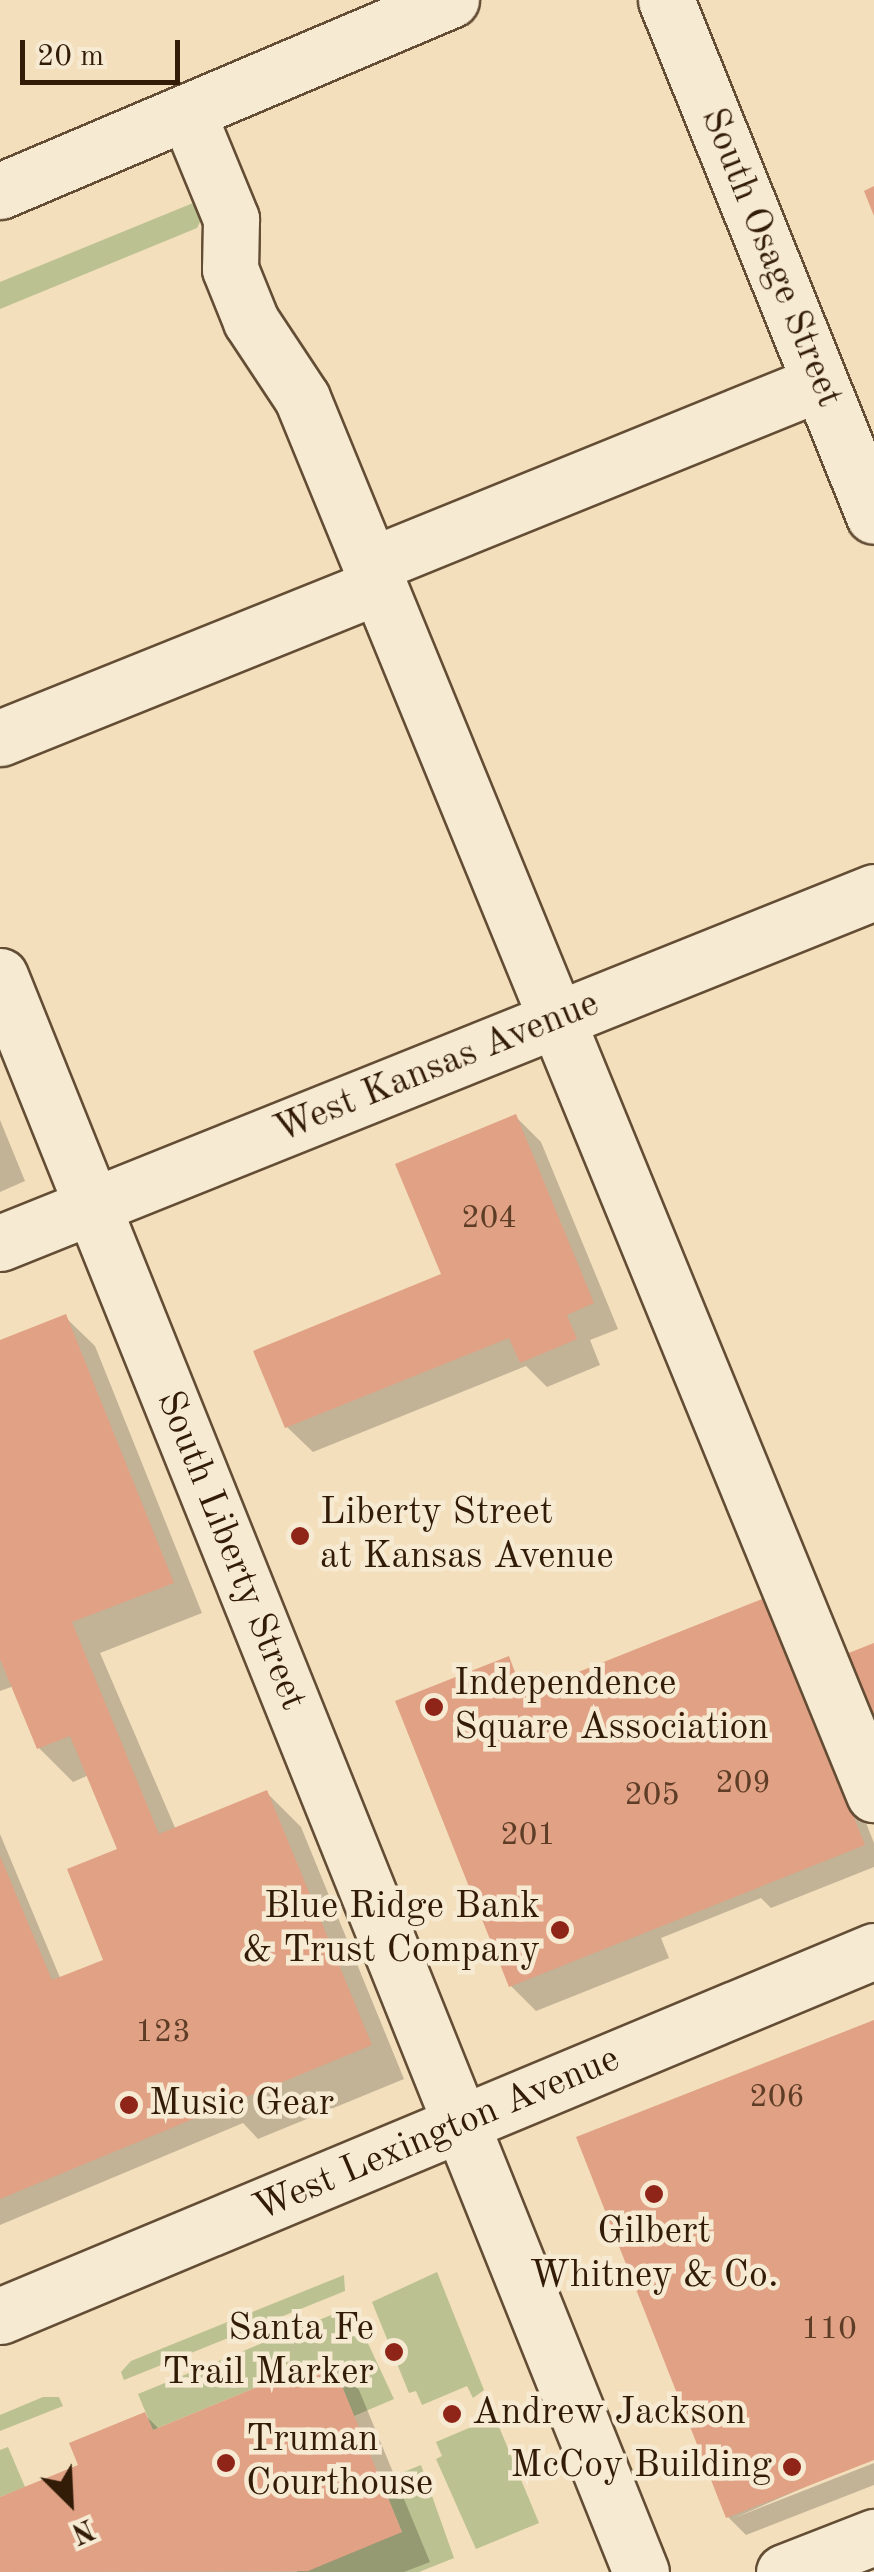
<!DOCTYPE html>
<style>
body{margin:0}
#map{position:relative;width:874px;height:2572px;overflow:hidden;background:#f3dfbc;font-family:"Old Standard TT",serif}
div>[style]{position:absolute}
.green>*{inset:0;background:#bbc190}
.shadow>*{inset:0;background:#0003}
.building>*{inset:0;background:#e0a185}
.roads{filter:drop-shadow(2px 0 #634d34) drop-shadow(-2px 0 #634d34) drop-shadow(0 2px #634d34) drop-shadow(0 -2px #634d34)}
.minor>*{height:55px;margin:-27.5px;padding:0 27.5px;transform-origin:27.5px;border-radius:27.5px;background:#f7ead3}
.dots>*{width:28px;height:28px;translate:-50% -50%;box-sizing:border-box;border:5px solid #f7ead3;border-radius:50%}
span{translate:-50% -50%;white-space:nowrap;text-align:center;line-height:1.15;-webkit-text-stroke:9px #f7ead3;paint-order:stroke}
.number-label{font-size:32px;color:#5e3d26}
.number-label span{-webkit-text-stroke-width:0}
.street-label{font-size:38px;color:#331c07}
.poi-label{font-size:38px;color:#331c07}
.left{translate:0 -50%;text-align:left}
.right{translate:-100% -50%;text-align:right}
.north{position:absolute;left:20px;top:2452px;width:100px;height:100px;-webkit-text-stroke:8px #f7ead3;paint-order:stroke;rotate:156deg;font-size:28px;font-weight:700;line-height:40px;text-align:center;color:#331c07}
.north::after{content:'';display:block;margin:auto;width:35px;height:45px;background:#331c07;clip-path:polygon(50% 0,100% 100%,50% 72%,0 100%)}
.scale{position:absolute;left:20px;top:40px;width:160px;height:45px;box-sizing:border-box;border:5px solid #331c07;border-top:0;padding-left:12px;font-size:30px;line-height:35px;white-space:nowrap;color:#331c07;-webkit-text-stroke:8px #f7ead3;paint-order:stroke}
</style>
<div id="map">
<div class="green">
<i style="clip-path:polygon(198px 201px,203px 216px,197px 228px,0 309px,0 282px)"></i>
<i style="clip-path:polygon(437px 2272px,484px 2390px,473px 2398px,467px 2386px,422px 2405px,416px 2391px,409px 2393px,372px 2302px)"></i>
<i style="clip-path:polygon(344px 2275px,345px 2291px,124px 2380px,121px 2372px,131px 2361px)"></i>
<i style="clip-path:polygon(351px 2307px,394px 2399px,354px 2416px,330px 2357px,153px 2430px,138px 2394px)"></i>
<i style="clip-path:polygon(43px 2397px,59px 2397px,63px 2406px,0 2431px,0 2415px)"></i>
<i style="clip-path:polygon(492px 2410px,539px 2523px,476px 2549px,436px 2459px,442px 2456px,436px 2442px,483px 2422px,479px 2412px)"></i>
<i style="clip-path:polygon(8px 2447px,25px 2487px,0 2497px,0 2450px)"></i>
<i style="clip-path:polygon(421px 2465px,454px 2558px,419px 2572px,296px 2572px,402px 2532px,381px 2481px)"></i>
</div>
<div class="shadow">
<i style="clip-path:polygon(516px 1117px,541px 1142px,618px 1329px,590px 1340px,600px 1365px,547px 1387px,526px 1366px,313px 1452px,287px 1427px,444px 1275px)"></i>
<i style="clip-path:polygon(0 1120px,25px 1181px,0 1192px)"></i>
<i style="clip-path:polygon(65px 1317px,95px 1346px,202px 1613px,100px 1653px,176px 1830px,267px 1793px,301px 1827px,404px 2079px,258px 2139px,243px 2123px,0 2225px,0 1834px,61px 1980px,106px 1961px,120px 1850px,89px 1775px,73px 1782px,39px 1748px,14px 1686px,0 1691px,0 1343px)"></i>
<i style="clip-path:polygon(508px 1659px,527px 1695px,808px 1677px,874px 1843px,874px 1867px,771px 1908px,761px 1898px,661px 1938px,669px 1958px,536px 2011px,511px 1986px)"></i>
<i style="clip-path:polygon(874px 2022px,874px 2457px,734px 2518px,874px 2463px,874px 2485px,746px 2535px,728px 2517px)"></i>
<i style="clip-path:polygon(330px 2360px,359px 2390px,430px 2562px,404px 2572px,0 2572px,0 2500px,82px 2466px,145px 2415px,160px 2430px)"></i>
</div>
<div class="building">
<i style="clip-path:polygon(874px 186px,874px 216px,864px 191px)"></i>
<i style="clip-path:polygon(516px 1114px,594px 1303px,567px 1315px,577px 1339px,520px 1363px,509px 1338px,285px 1428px,253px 1351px,441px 1274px,395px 1164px)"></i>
<i style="clip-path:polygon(66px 1314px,174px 1583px,72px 1622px,159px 1834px,267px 1790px,372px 2045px,0 2199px,0 1856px,52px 1980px,103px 1960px,67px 1869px,117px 1849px,70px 1736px,37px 1749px,0 1659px,0 1340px)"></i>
<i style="clip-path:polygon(767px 1597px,865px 1845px,509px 1987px,395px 1701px,509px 1656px,523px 1694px)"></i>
<i style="clip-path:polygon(874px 1643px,874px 1737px,841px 1656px)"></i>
<i style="clip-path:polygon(874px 2020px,874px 2460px,726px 2518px,576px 2137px)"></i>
<i style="clip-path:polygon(330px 2357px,402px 2532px,308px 2571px,0 2572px,0 2497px,78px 2465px,69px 2443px,145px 2412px,153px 2430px)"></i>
</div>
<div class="roads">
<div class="minor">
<i style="left:666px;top:0;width:556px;rotate:68.05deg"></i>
<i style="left:187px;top:112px;width:116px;rotate:67.6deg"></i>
<i style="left:231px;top:219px;width:50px;rotate:91.1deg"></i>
<i style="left:230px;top:269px;width:56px;rotate:68deg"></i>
<i style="left:251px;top:321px;width:92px;rotate:56.5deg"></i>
<i style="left:302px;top:398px;width:1509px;rotate:67.72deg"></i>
<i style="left:0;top:191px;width:490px;rotate:-23deg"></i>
<i style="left:371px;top:565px;width:484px;rotate:-22.1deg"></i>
<i style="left:0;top:738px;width:408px;rotate:-21.9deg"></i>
<i style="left:0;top:976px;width:1720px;rotate:68.12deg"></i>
<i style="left:0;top:1243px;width:942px;rotate:-21.88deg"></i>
<i style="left:0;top:2316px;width:947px;rotate:-22.67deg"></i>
<i style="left:784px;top:2572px;width:97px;rotate:-21.3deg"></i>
</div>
</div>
<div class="dots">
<i style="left:300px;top:1536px;background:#8f2418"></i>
<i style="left:434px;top:1707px;background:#8f2418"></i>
<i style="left:560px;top:1930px;background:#8f2418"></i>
<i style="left:129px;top:2105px;background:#8f2418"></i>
<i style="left:654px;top:2194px;background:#8f2418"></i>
<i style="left:394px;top:2352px;background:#8f2418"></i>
<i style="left:452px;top:2414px;background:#8f2418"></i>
<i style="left:226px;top:2463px;background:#8f2418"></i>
<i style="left:792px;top:2467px;background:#8f2418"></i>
</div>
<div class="number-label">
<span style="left:489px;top:1219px">204</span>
<span style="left:743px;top:1784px">209</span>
<span style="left:652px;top:1796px">205</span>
<span style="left:528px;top:1836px">201</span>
<span style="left:163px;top:2033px">123</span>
<span style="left:777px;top:2098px">206</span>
<span style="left:829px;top:2330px">110</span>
</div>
<div class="street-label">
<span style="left:770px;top:258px;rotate:68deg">South Osage Street</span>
<span style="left:437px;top:1068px;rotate:-22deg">West Kansas Avenue</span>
<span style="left:230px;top:1551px;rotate:68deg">South Liberty Street</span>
<span style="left:437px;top:2135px;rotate:-23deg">West Lexington Avenue</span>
</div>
<div class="poi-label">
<span class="left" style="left:320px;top:1536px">Liberty Street<br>at Kansas Avenue</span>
<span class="left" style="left:454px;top:1707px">Independence<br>Square Association</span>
<span class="right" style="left:540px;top:1930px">Blue Ridge Bank<br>&amp; Trust Company</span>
<span class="left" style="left:149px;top:2105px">Music Gear</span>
<span style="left:654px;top:2255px">Gilbert<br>Whitney &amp; Co.</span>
<span class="right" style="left:374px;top:2352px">Santa Fe<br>Trail Marker</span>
<span class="left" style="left:472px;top:2414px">Andrew Jackson</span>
<span class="left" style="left:246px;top:2463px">Truman<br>Courthouse</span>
<span class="right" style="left:772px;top:2467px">McCoy Building</span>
</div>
<div class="north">N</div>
<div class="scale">20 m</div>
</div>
